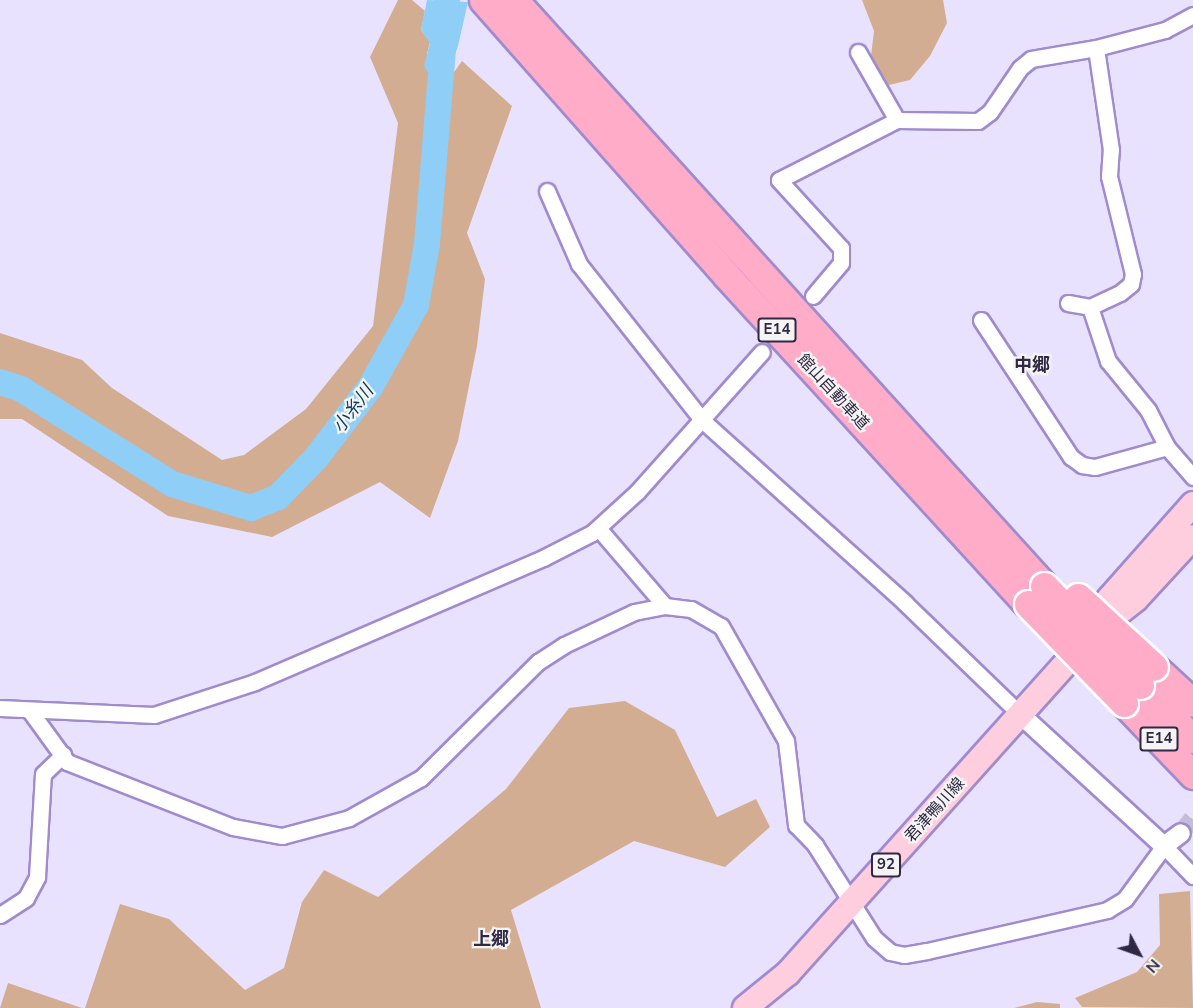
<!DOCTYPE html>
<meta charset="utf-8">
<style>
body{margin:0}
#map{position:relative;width:1193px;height:1008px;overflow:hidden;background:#e9e2ff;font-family:"Nunito Sans","Noto Sans JP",sans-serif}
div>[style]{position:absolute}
.green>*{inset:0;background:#d3ad92}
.water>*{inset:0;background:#8ecef7}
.river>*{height:26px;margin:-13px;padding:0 13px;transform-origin:13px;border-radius:13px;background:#8ecef7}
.tertiary-tunnel>*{height:18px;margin-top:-9px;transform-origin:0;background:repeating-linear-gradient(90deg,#c4bdd9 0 18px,transparent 0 27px)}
.roads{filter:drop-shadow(2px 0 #9f8bce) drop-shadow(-2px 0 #9f8bce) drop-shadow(0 2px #9f8bce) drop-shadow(0 -2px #9f8bce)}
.minor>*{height:15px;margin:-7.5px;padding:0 7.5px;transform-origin:7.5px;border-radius:7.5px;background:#fff}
.tertiary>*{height:18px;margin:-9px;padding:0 9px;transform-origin:9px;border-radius:9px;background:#fff}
.primary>*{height:24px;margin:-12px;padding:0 12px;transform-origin:12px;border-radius:12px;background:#fecdde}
.motorway>*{height:27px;margin:-13.5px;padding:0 13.5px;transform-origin:13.5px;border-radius:13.5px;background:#feacc8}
.bridges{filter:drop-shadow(2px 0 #fff) drop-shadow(-2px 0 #fff) drop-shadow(0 2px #fff) drop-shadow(0 -2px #fff)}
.motorway-bridge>*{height:27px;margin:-13.5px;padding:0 13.5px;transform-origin:13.5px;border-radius:13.5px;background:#feacc8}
span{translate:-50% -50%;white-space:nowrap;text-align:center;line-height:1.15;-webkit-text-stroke:4.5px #f4f4f4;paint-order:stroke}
.shield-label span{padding:2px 4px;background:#f4f4f4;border:2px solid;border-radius:4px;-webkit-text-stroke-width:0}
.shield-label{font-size:15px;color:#302843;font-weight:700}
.street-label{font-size:16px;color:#302843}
.neighbourhood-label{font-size:18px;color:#302843;font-weight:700}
.water-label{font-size:18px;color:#0b3f5a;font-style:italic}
.north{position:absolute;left:1109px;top:924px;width:60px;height:60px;-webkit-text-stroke:4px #f4f4f4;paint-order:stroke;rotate:131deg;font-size:16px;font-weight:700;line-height:24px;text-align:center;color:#302843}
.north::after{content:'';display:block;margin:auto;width:21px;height:27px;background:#302843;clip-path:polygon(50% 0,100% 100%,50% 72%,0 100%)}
</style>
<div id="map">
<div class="green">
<i style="clip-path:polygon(398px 0,412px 0,425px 11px,421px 30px,430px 42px,427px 54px,432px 79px,444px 86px,462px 61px,512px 106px,467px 233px,485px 279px,477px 346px,458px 441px,430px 518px,380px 482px,272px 537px,168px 516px,22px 419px,0 419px,0 387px,20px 389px,0 380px,0 333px,82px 360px,112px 388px,222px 460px,244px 455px,306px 409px,373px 326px,398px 123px,370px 57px)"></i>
<i style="clip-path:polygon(862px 0,943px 0,947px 23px,930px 56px,910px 80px,889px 85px,870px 64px,874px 31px)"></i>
<i style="clip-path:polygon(625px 701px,675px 730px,717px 817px,756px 799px,770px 827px,725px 867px,634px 841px,511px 910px,541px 1008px,85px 1008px,120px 904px,169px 919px,245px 990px,284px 968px,302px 902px,324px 870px,378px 897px,506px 789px,569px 708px)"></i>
<i style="clip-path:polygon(1190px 891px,1193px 1008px,1082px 1007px,1075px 998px,1137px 972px,1160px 945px,1159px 894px)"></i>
<i style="clip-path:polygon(8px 983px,82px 1008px,0 1008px)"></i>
<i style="clip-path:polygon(1037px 1002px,1060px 1004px,1060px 1008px,1014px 1008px)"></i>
</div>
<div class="water">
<i style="clip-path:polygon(427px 0,468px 2px,458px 46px,444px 86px,439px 89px,424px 66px,430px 43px,421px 30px)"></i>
</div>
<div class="river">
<i style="left:0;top:382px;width:22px;rotate:18deg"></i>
<i style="left:21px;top:389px;width:178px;rotate:32.2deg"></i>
<i style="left:172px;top:484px;width:83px;rotate:16.9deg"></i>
<i style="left:251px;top:508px;width:29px;rotate:-22deg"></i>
<i style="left:278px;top:497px;width:54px;rotate:-45.7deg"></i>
<i style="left:316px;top:458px;width:91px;rotate:-52.6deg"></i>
<i style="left:371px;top:386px;width:93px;rotate:-60.9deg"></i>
<i style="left:416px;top:305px;width:62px;rotate:-79.8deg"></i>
<i style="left:427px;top:244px;width:245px;rotate:-85.3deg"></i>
</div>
<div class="tertiary-tunnel">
<i style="left:1181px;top:833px;width:19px;rotate:-51deg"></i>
</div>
<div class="roads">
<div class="minor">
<i style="left:858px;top:52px;width:78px;rotate:60.2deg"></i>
<i style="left:547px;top:191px;width:80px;rotate:66.3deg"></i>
<i style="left:579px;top:264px;width:199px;rotate:51.7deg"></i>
<i style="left:702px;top:420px;width:273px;rotate:42deg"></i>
<i style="left:905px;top:603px;width:161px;rotate:44deg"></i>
<i style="left:813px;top:296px;width:43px;rotate:-49.7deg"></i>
<i style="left:841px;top:263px;width:15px;rotate:-90deg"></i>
<i style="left:841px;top:248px;width:92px;rotate:-132.4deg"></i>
<i style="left:779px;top:180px;width:132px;rotate:-27deg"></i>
<i style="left:897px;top:120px;width:81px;rotate:0.7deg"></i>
<i style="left:978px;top:121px;width:15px;rotate:-37deg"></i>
<i style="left:990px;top:112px;width:53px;rotate:-55.7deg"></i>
<i style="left:1020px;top:68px;width:14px;rotate:-39deg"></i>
<i style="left:1031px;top:59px;width:66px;rotate:-9.6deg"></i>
<i style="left:1096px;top:48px;width:71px;rotate:-14.6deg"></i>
<i style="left:1165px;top:30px;width:32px;rotate:-28deg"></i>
<i style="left:1068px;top:303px;width:22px;rotate:10deg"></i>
<i style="left:1090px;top:307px;width:33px;rotate:-25deg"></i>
<i style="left:1120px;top:293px;width:14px;rotate:-39deg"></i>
<i style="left:1131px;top:284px;width:10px;rotate:-79deg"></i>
<i style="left:1133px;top:274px;width:101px;rotate:-103.8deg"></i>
<i style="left:1109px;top:176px;width:26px;rotate:-86deg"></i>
<i style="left:1111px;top:150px;width:103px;rotate:-98.4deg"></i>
<i style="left:1090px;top:307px;width:57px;rotate:71.6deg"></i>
<i style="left:1108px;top:361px;width:63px;rotate:50.8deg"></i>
<i style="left:1148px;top:410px;width:42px;rotate:62.8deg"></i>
<i style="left:1167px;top:447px;width:40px;rotate:49deg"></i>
<i style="left:981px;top:320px;width:164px;rotate:56.7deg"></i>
<i style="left:1071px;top:457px;width:14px;rotate:36deg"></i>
<i style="left:1082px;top:465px;width:13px;rotate:9deg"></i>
<i style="left:1095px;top:467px;width:75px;rotate:-15.5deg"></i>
<i style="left:599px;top:529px;width:101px;rotate:49.4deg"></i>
<i style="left:0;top:708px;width:154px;rotate:2.6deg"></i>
<i style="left:154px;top:715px;width:106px;rotate:-18.1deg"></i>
<i style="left:255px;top:682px;width:314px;rotate:-23.3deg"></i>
<i style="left:543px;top:558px;width:55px;rotate:-27deg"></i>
<i style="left:592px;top:533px;width:62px;rotate:-42.4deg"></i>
<i style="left:638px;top:491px;width:186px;rotate:-48.3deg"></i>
<i style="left:30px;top:711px;width:63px;rotate:54deg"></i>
<i style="left:67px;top:762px;width:178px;rotate:21.4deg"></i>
<i style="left:233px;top:827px;width:50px;rotate:10.4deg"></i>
<i style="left:282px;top:836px;width:69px;rotate:-15deg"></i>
<i style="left:349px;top:818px;width:82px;rotate:-29.1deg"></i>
<i style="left:421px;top:778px;width:165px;rotate:-44.8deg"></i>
<i style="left:538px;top:662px;width:31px;rotate:-33deg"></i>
<i style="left:564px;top:645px;width:77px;rotate:-25.2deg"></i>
<i style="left:634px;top:612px;width:32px;rotate:-11deg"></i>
<i style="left:665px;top:606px;width:26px;rotate:7deg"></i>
<i style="left:691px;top:609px;width:34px;rotate:30deg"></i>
<i style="left:721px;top:626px;width:132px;rotate:60.5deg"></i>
<i style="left:786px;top:741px;width:85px;rotate:83.2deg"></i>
<i style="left:796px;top:825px;width:28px;rotate:46deg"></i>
<i style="left:815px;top:845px;width:110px;rotate:57.6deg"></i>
<i style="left:874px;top:938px;width:21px;rotate:41deg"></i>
<i style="left:890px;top:952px;width:14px;rotate:12deg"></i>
<i style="left:904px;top:955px;width:23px;rotate:-10deg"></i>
<i style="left:927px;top:951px;width:185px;rotate:-12.8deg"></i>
<i style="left:1107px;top:910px;width:21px;rotate:-31deg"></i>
<i style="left:1125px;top:899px;width:66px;rotate:-53.7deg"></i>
<i style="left:1164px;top:846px;width:42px;rotate:46deg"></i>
<i style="left:0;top:915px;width:31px;rotate:-33deg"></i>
<i style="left:26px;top:898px;width:24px;rotate:-62deg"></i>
<i style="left:37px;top:877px;width:103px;rotate:-86.7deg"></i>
<i style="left:43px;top:774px;width:28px;rotate:-44deg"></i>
</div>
<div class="tertiary">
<i style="left:1021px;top:715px;width:194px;rotate:42.5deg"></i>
<i style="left:1164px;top:846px;width:21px;rotate:-37deg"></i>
</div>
<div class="primary">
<i style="left:1095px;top:629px;width:33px;rotate:-65deg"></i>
<i style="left:1109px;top:599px;width:127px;rotate:-48.5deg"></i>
<i style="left:745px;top:1008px;width:55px;rotate:-39.1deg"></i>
<i style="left:788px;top:973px;width:458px;rotate:-48.1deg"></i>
<i style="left:1094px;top:632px;width:53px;rotate:-38.2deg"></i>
<i style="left:1136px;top:599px;width:84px;rotate:-47.4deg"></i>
</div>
<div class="motorway">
<i style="left:483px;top:0;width:367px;rotate:48.5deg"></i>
<i style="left:726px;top:275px;width:447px;rotate:47.5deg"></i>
<i style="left:514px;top:0;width:790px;rotate:47.87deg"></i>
<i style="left:1154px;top:667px;width:53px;rotate:42.7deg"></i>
<i style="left:1140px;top:685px;width:76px;rotate:45.5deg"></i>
<i style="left:1124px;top:703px;width:100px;rotate:46.2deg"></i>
</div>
</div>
<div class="bridges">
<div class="motorway-bridge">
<i style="left:1044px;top:586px;width:138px;rotate:45.9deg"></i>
<i style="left:1078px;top:597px;width:103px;rotate:42.6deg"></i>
<i style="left:1028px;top:604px;width:138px;rotate:45.9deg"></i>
</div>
</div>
<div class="shield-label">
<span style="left:777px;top:330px">E14</span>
<span style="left:1159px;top:739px">E14</span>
<span style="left:886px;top:865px">92</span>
</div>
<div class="street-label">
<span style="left:833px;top:392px;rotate:47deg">館山自動車道</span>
<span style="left:935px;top:810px;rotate:-48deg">君津鴨川線</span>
</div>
<div class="neighbourhood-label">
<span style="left:1032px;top:365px">中郷</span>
<span style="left:491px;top:939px">上郷</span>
</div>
<div class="water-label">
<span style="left:353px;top:409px;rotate:-53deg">小糸川</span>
</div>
<div class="north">N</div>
</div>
